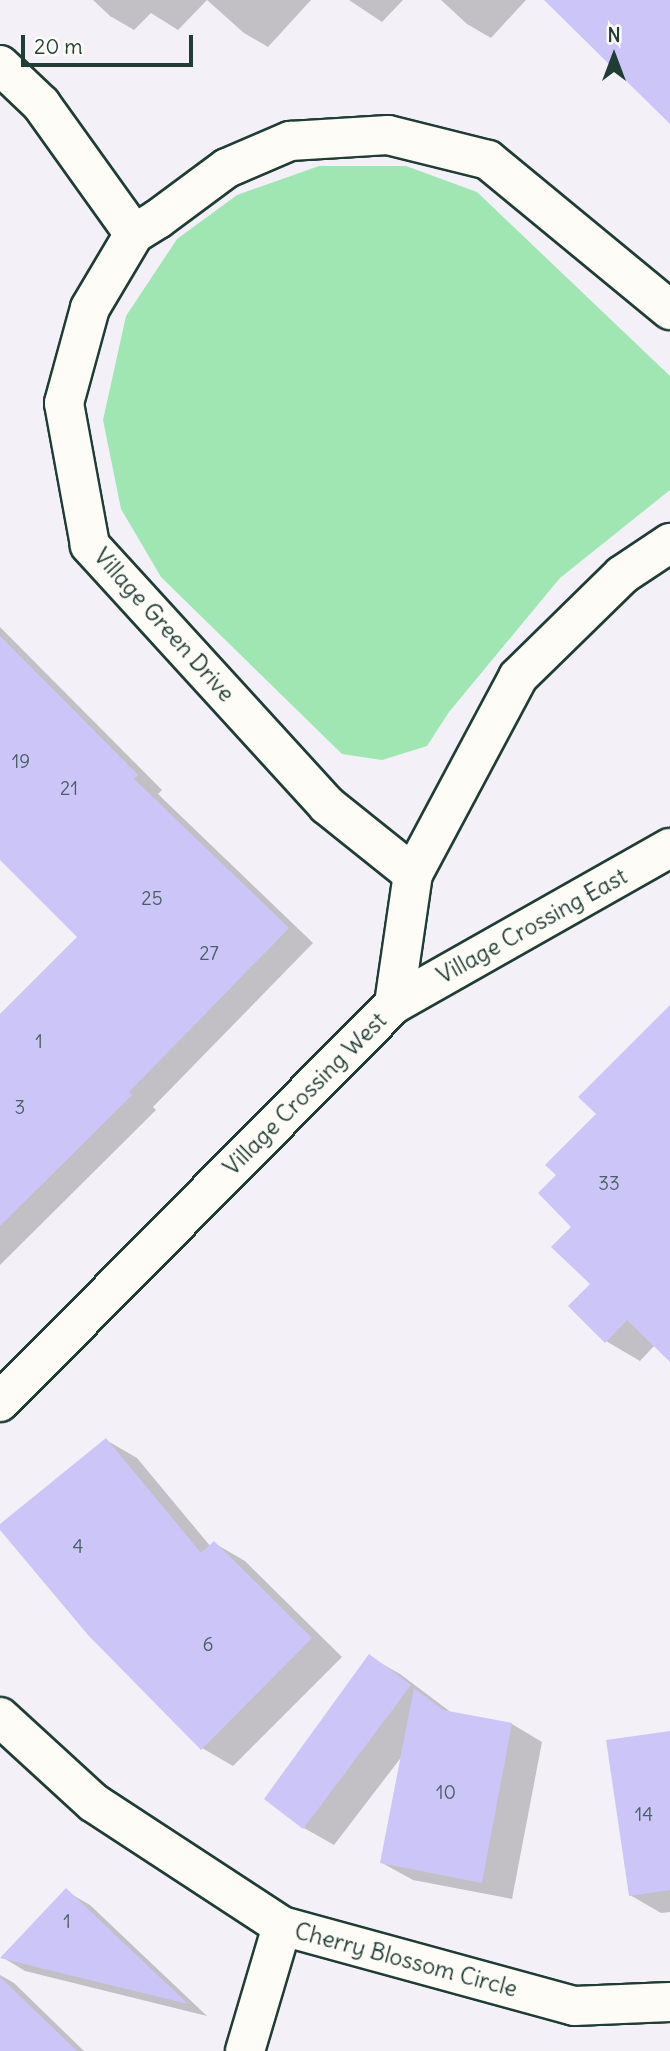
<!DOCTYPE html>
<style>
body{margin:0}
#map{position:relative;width:670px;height:2051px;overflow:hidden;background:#f3f1f7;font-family:Delius,sans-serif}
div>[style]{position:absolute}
.green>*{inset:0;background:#a0e6b3}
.shadow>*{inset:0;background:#0003}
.building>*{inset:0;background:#ccc6f8}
.roads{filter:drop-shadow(2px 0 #1f3d34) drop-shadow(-2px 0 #1f3d34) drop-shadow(0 2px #1f3d34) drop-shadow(0 -2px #1f3d34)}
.minor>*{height:38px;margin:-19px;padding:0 19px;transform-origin:19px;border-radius:19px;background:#fdfcf7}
span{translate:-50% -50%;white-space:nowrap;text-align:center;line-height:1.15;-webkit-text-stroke:5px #fdfcf7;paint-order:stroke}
.number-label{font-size:19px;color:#4a5f65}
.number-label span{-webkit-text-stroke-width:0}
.street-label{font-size:23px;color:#1f3d34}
.north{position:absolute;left:579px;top:21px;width:70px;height:70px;-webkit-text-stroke:5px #fdfcf7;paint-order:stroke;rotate:0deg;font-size:19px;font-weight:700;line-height:28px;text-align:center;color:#1f3d34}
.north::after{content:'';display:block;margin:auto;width:24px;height:32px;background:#1f3d34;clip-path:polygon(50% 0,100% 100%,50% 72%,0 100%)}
.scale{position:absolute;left:21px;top:35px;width:172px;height:32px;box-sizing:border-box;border:4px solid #1f3d34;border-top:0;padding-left:9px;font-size:21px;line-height:24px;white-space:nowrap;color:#1f3d34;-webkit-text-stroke:5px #fdfcf7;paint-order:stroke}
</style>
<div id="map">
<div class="green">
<i style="clip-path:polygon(319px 166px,406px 166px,477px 192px,670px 376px,670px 490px,560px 578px,449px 712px,427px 746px,382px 760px,342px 754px,161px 577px,121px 509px,103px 420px,126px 316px,177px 239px,237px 195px)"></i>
</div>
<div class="shadow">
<i style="clip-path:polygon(93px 0,207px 0,178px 30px,151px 13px,134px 30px,110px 16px)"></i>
<i style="clip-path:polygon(207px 0,311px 0,268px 47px,244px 33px)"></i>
<i style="clip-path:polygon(349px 0,403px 0,382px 22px)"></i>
<i style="clip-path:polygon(441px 0,526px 0,491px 38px,467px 24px)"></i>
<i style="clip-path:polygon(0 627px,162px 790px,158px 794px,313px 943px,153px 1107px,156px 1110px,0 1265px,0 1017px,80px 937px,0 857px)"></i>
<i style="clip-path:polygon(670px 1008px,670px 1359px,655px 1345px,640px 1361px,606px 1341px,559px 1175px)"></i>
<i style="clip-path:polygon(106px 1440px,137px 1458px,211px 1547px,214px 1543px,245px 1561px,342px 1657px,233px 1766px,202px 1748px,0 1527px)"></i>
<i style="clip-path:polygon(370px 1657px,400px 1674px,452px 1713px,512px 1724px,542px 1742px,512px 1899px,413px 1880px,382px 1863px,403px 1755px,334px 1845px,304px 1828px)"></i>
<i style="clip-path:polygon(670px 1733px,670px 1912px,661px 1913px,630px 1895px)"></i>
<i style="clip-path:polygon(66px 1891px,90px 1905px,207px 2016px,25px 1971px,2px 1957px)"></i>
<i style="clip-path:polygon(0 1975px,14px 1983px,84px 2051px,0 2051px)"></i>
</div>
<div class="building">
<i style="clip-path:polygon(544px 0,670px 0,670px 124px,615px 70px)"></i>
<i style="clip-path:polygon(0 636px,138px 775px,134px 779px,289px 928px,129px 1092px,132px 1095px,0 1226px,0 1014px,77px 937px,0 860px)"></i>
<i style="clip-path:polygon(670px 1005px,670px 1362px,627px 1320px,605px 1343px,568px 1306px,590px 1284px,551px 1247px,571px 1227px,538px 1193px,556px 1175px,545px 1165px,596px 1114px,578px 1097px)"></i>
<i style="clip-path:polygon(106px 1438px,201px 1553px,214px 1541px,312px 1638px,201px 1750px,88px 1635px,0 1530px,0 1524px)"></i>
<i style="clip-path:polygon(369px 1654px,411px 1685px,303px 1829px,264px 1799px)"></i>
<i style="clip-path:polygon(414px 1688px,443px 1710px,512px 1723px,482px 1883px,380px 1863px)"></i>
<i style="clip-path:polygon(670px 1731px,670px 1890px,629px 1896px,606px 1740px)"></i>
<i style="clip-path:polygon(66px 1888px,188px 2004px,0 1958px)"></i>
<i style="clip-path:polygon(0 1977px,77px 2051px,0 2051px)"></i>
</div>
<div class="roads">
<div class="minor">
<i style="left:0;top:65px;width:57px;rotate:43.6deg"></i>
<i style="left:41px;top:104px;width:160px;rotate:54.4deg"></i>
<i style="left:413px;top:874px;width:110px;rotate:-141.3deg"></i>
<i style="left:327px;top:805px;width:352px;rotate:-132.4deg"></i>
<i style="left:90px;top:545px;width:144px;rotate:-100.4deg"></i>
<i style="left:64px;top:403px;width:98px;rotate:-74.7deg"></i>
<i style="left:90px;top:308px;width:86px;rotate:-59.3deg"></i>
<i style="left:134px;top:234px;width:28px;rotate:-32deg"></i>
<i style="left:158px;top:219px;width:86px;rotate:-36.5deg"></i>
<i style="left:227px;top:168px;width:69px;rotate:-23.2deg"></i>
<i style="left:290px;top:141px;width:98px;rotate:-3.5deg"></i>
<i style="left:388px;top:135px;width:103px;rotate:14deg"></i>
<i style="left:488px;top:160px;width:236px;rotate:39.5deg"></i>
<i style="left:394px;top:1004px;width:317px;rotate:-29.5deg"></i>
<i style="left:0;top:1402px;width:560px;rotate:-45.29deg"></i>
<i style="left:394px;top:1004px;width:131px;rotate:-81.7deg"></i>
<i style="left:413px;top:874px;width:223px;rotate:-61.9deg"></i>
<i style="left:518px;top:677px;width:146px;rotate:-44.4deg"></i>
<i style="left:622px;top:575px;width:58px;rotate:-33.7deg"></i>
<i style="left:0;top:1717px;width:127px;rotate:42.5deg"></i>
<i style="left:94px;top:1803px;width:225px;rotate:33.2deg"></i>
<i style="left:282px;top:1926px;width:303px;rotate:15.3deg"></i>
<i style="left:574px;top:2006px;width:96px;rotate:-2.4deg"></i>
<i style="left:245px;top:2051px;width:130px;rotate:-73.5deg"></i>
</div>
</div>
<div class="number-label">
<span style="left:21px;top:762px">19</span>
<span style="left:69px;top:789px">21</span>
<span style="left:152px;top:899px">25</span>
<span style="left:209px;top:954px">27</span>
<span style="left:39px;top:1042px">1</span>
<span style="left:20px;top:1108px">3</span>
<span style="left:609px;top:1184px">33</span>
<span style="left:78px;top:1547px">4</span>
<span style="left:208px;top:1645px">6</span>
<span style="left:446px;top:1793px">10</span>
<span style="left:644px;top:1815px">14</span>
<span style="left:67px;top:1922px">1</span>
</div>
<div class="street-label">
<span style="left:164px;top:625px;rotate:48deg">Village Green Drive</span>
<span style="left:532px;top:926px;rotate:-29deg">Village Crossing East</span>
<span style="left:305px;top:1094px;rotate:-45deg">Village Crossing West</span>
<span style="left:406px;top:1960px;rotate:15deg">Cherry Blossom Circle</span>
</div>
<div class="north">N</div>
<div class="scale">20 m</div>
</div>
